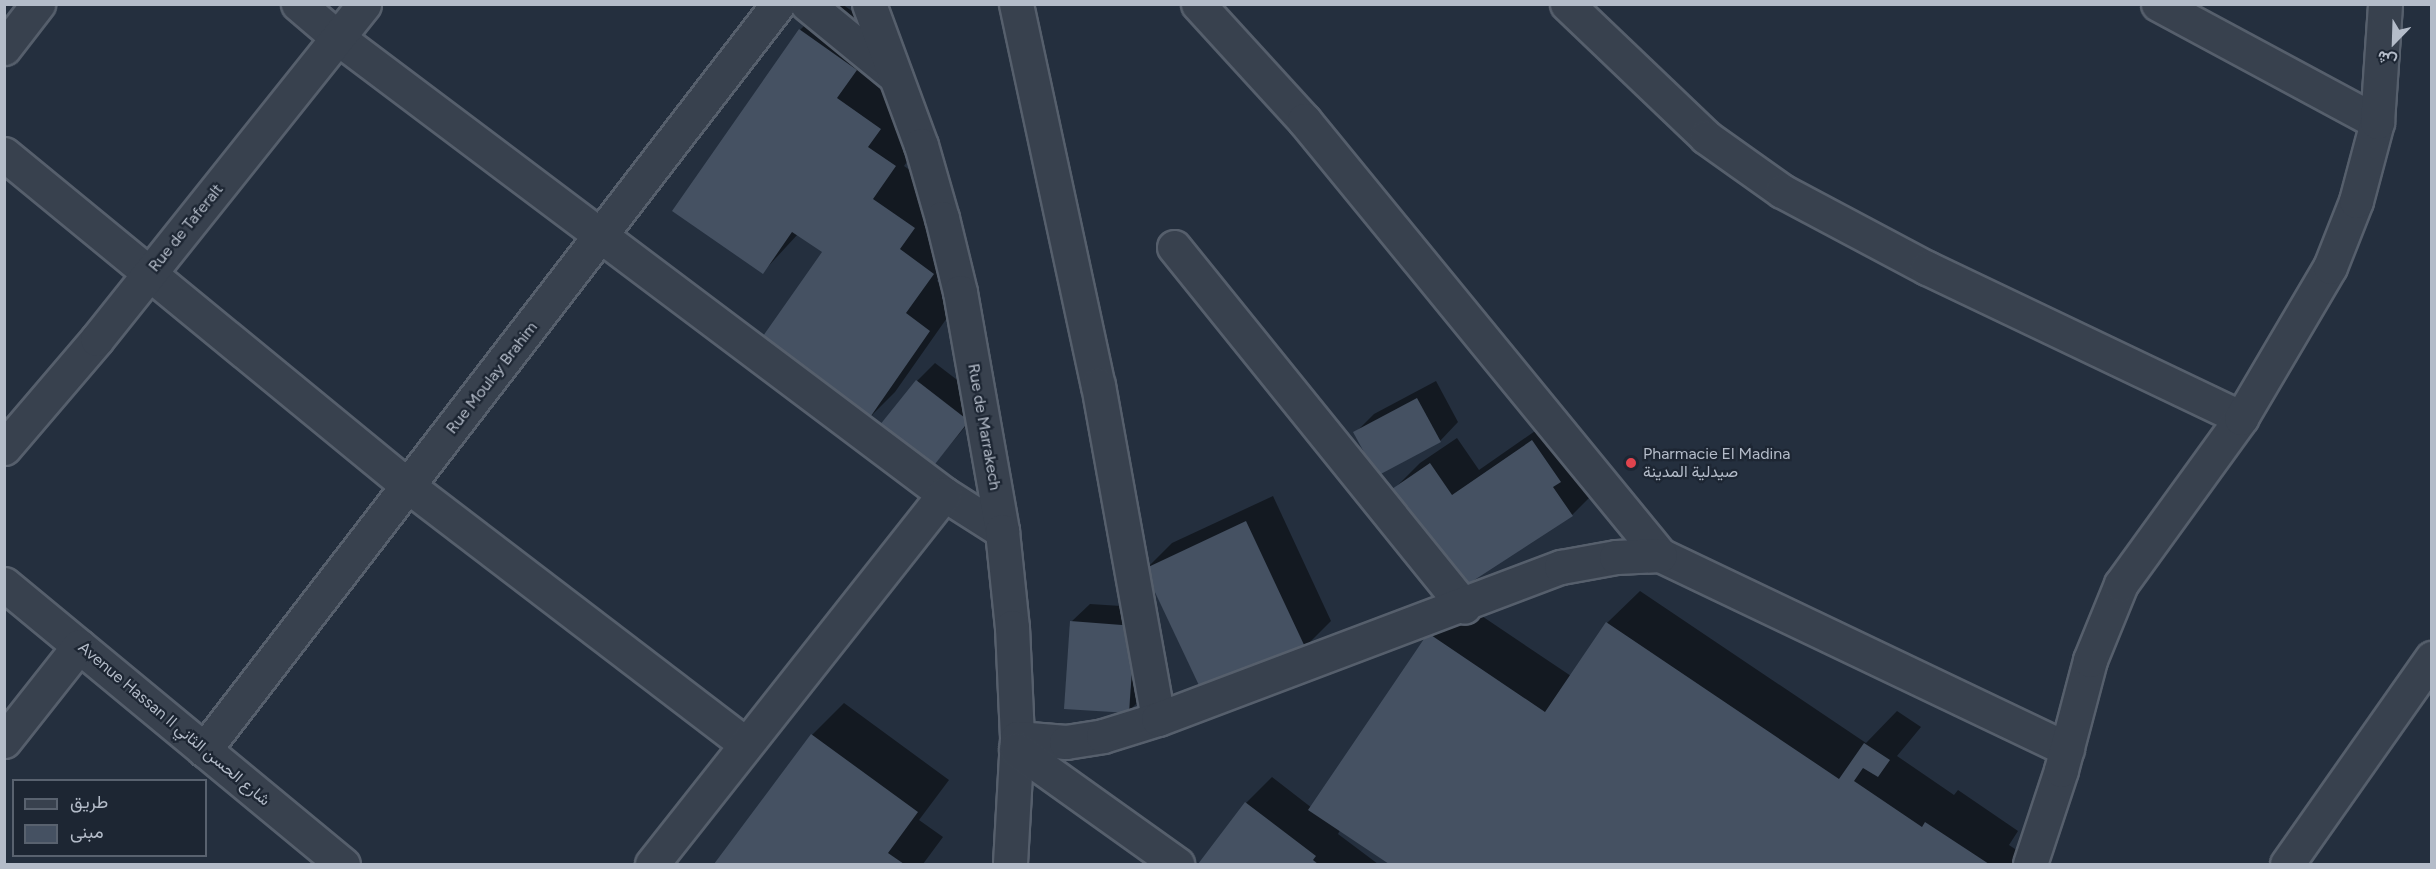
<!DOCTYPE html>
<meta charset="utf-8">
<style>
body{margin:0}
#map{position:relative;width:2436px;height:869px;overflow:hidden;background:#242f3e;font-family:Figtree,Vazirmatn,sans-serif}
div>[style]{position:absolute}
.shadow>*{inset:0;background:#0007}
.building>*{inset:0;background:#455162}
.roads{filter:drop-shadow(2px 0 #565f6c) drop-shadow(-2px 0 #565f6c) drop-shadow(0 2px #565f6c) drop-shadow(0 -2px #565f6c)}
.minor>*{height:33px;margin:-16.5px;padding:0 16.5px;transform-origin:16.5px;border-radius:16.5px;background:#38414e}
.dots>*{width:16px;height:16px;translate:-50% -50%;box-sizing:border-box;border:3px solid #1d2633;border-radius:50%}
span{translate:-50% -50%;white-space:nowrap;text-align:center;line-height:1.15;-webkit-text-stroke:4.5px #1d2633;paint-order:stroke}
.street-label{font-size:16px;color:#b4bcc9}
.poi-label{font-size:16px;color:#b4bcc9}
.left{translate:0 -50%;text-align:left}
.frame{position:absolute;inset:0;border:6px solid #b4bcc9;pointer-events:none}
.legend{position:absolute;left:12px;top:779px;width:195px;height:78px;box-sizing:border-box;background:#1d2633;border:2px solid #59626f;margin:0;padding:8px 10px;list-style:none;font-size:18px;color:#b4bcc9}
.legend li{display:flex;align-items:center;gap:12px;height:30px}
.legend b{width:30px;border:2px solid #59626f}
.north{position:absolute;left:2364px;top:12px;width:60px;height:60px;-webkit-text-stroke:4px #1d2633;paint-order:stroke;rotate:203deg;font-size:16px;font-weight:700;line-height:24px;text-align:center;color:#b4bcc9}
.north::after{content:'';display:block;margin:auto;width:21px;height:27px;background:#b4bcc9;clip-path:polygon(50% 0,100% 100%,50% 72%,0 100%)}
</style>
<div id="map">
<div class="shadow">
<i style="clip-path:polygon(826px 4px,842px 4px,888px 37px,927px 133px,904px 166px,946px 195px,931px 216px,965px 241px,937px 281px,961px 298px,895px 392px,863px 424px,824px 252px,798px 234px,763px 272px,674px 210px,800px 30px)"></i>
<i style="clip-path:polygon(935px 363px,986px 402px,924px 476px,917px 381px)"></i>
<i style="clip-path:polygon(1436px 381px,1458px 422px,1440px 441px,1355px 433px,1374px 414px)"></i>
<i style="clip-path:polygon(1558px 415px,1598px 489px,1572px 515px,1462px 586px,1394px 489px,1420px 463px,1457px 438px,1479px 470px)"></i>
<i style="clip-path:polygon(1273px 496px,1331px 621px,1305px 647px,1146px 569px,1172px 543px)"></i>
<i style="clip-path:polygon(1640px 591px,1866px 743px,1897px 711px,1921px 727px,1897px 756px,1954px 795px,1958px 790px,2018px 831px,2009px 845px,2038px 864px,1392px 864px,1340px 830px,1338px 834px,1378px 864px,1200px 864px,1246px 803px,1272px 777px,1312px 808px,1429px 634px,1461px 602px,1571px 676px,1607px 623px)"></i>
<i style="clip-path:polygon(1090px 604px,1152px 608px,1146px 694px,1128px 712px,1071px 622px)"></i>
<i style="clip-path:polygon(844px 703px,949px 780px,919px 820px,943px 837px,923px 864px,716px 864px,812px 735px)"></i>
</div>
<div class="building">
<i style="clip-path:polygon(799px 29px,857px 70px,837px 98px,881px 129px,868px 147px,896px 166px,873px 199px,915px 228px,900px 249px,934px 274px,906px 313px,930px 331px,864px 426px,754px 349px,822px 252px,792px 232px,763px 274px,672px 211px)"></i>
<i style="clip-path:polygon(916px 380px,969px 421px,924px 478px,871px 436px)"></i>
<i style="clip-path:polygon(1417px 398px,1441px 442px,1377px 476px,1353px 432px)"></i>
<i style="clip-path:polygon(1532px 440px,1561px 482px,1553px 487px,1573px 516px,1462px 588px,1392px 489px,1430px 463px,1452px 495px)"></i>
<i style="clip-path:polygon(1246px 521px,1306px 649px,1204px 696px,1144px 569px)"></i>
<i style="clip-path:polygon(1070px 621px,1135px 626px,1129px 713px,1064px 709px)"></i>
<i style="clip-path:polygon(1606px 622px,1839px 779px,1864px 743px,1890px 760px,1878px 777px,1863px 768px,1854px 781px,1922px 827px,1925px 822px,1989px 864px,1389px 864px,1308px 810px,1428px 633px,1545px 712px)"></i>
<i style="clip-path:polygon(811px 734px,918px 812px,888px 853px,904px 864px,714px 864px)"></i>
<i style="clip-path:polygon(1245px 802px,1316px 856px,1313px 860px,1318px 864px,1198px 864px)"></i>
</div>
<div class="roads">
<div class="minor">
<i style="left:298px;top:4px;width:52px;rotate:40.4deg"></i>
<i style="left:338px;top:38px;width:758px;rotate:36.96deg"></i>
<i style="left:944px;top:494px;width:69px;rotate:32.5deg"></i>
<i style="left:807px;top:4px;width:114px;rotate:39.3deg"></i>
<i style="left:869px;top:4px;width:150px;rotate:69.8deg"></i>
<i style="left:921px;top:145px;width:76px;rotate:74deg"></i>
<i style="left:942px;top:218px;width:76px;rotate:76.3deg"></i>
<i style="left:960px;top:292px;width:243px;rotate:80deg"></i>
<i style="left:1002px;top:531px;width:97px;rotate:84.1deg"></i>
<i style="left:1012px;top:627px;width:111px;rotate:87.4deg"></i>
<i style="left:1017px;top:738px;width:126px;rotate:93.2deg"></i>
<i style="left:1016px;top:4px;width:390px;rotate:77.9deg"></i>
<i style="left:1098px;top:385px;width:339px;rotate:79.8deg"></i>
<i style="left:1198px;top:4px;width:157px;rotate:47.6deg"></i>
<i style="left:1304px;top:120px;width:562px;rotate:50.7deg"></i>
<i style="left:1660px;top:555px;width:451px;rotate:25.5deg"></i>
<i style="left:1567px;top:4px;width:192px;rotate:43.7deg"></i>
<i style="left:1706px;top:137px;width:93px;rotate:35.4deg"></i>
<i style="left:1782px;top:191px;width:164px;rotate:28deg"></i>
<i style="left:1927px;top:268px;width:348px;rotate:25.5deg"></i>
<i style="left:2158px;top:4px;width:249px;rotate:28.3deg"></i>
<i style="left:4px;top:48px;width:56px;rotate:-52.3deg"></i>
<i style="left:4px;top:154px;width:523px;rotate:39.41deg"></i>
<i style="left:408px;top:486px;width:425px;rotate:37.4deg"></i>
<i style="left:1174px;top:247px;width:462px;rotate:51.1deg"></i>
<i style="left:4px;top:448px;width:143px;rotate:-49.5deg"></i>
<i style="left:97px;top:339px;width:428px;rotate:-51.4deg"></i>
<i style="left:4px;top:584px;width:440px;rotate:39.6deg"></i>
<i style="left:1017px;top:738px;width:49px;rotate:4.7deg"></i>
<i style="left:1066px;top:742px;width:37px;rotate:-9deg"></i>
<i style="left:1103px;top:736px;width:58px;rotate:-17.2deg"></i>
<i style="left:1158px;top:719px;width:431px;rotate:-20.7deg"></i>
<i style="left:1561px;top:567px;width:56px;rotate:-10.3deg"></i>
<i style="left:1616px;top:557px;width:44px;rotate:-2.6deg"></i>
<i style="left:4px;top:741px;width:121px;rotate:-51.7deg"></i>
<i style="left:1016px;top:749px;width:198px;rotate:35.5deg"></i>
<i style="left:204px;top:750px;width:941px;rotate:-52.42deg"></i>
<i style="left:652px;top:864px;width:471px;rotate:-51.7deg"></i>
<i style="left:2030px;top:864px;width:99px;rotate:-71.7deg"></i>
<i style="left:2061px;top:770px;width:114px;rotate:-75.2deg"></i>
<i style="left:2090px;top:660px;width:82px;rotate:-67.8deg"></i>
<i style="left:2121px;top:584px;width:205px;rotate:-54.1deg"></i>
<i style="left:2241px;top:418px;width:175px;rotate:-59.5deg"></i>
<i style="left:2330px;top:267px;width:71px;rotate:-68.5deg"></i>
<i style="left:2356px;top:201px;width:82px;rotate:-75.1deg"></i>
<i style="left:2377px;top:122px;width:118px;rotate:-86.1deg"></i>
<i style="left:2287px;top:864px;width:252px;rotate:-54.9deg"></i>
</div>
</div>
<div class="dots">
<i style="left:1631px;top:463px;background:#e0444e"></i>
</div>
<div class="street-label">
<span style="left:186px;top:228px;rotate:-51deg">Rue de Taferalt</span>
<span style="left:492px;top:378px;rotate:-52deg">Rue Moulay Brahim</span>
<span style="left:984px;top:427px;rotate:80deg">Rue de Marrakech</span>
<span style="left:174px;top:724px;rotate:40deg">Avenue Hassan II شارع الحسن الثاني</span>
</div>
<div class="poi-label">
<span class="left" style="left:1643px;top:463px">Pharmacie El Madina<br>صيدلية المدينة</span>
</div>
<div class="frame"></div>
<ul class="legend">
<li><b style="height:8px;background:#38414e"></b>طريق</li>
<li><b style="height:16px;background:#455162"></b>مبنى</li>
</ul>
<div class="north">ش</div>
</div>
